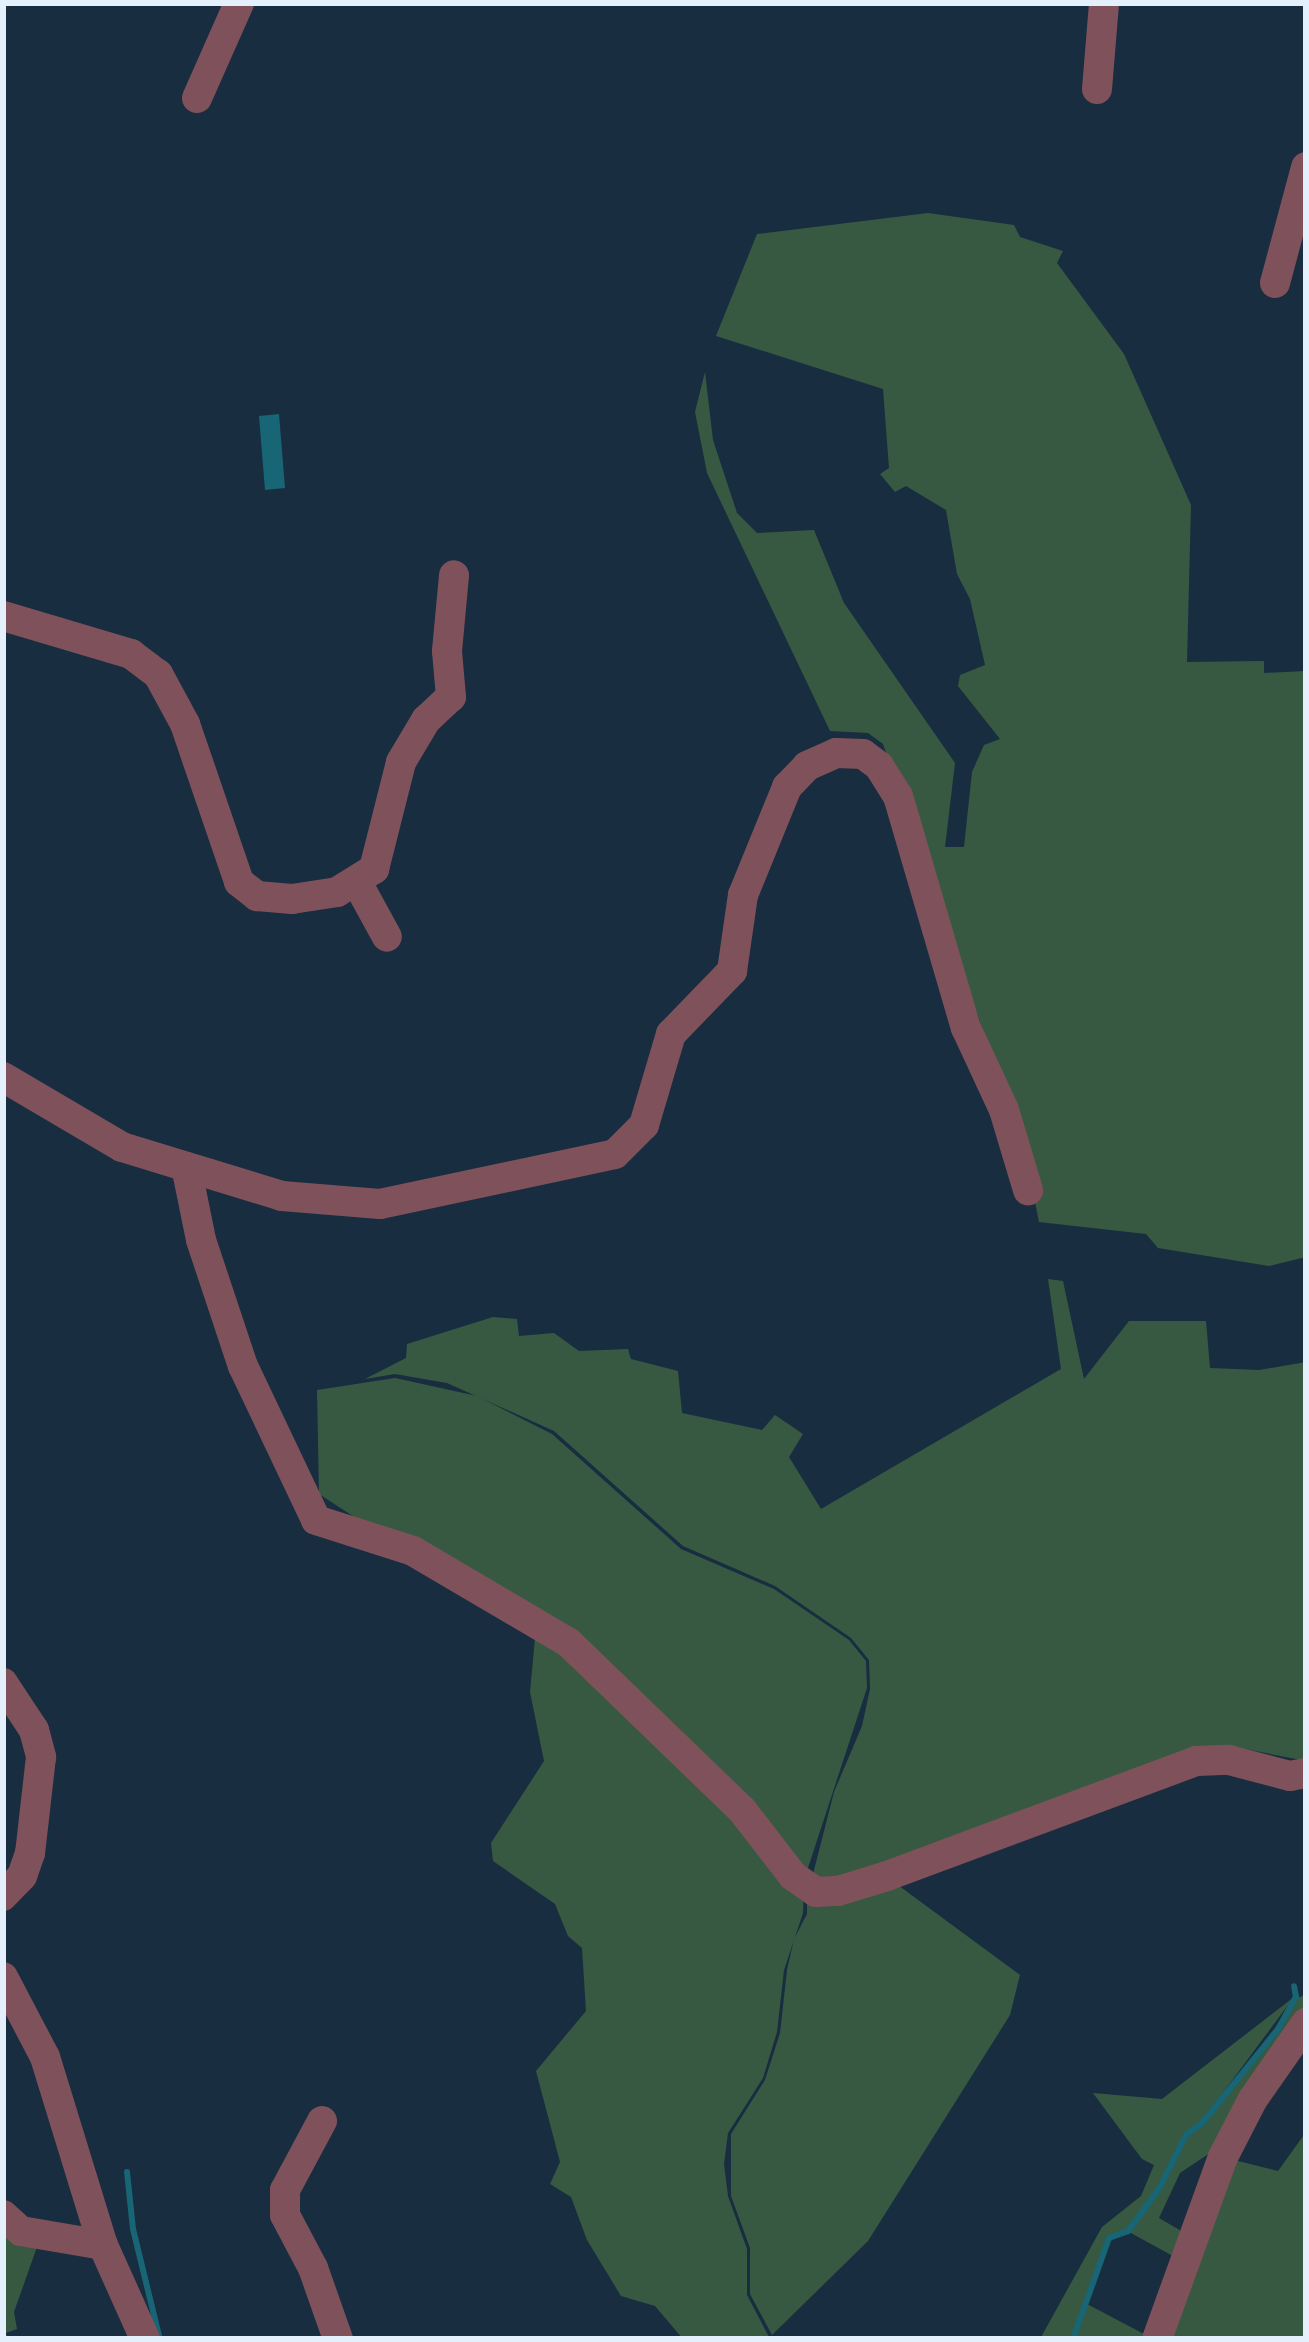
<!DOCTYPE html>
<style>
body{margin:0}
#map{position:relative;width:1309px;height:2342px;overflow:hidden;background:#192d40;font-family:Cabin,sans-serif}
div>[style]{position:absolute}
.green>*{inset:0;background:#375942}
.water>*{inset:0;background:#176575}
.stream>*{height:6px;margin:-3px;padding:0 3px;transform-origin:3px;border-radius:3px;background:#176575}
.minor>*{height:30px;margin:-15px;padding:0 15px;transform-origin:15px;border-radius:15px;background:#7f525b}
span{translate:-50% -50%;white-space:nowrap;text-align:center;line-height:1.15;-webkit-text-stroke:12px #0c151d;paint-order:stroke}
.frame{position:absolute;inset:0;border:6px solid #e4f1fd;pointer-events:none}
</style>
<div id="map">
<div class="green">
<i style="clip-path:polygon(928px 213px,1014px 225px,1020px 237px,1063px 251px,1057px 263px,1124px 354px,1191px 505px,1187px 662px,1264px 661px,1264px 673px,1306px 671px,1306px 1257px,1269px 1266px,1158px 1248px,1146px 1234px,1039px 1222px,1025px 1151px,883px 744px,868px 733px,830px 731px,707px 473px,695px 412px,705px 372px,713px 440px,737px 513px,757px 533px,814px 530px,844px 603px,955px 763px,945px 847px,964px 847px,972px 772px,984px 745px,1000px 739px,958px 686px,960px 675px,985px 665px,970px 599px,957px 574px,946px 510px,906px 486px,895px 492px,880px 474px,889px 468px,883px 389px,716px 336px,757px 234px)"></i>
<i style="clip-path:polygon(1048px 1279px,1063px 1281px,1084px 1379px,1129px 1321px,1206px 1321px,1210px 1368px,1259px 1370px,1306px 1362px,1306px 1761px,1225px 1745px,852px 1875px,812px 1878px,834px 1792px,862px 1726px,870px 1689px,869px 1660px,851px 1638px,775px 1586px,683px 1546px,554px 1431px,447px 1383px,395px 1374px,365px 1379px,406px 1358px,407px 1344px,493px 1317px,517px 1319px,519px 1336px,554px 1333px,579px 1351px,628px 1349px,631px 1359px,678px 1371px,682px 1413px,762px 1430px,775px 1415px,803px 1434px,789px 1457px,821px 1509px,1061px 1369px)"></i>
<i style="clip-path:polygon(395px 1378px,477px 1396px,552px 1434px,681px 1549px,774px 1589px,849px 1640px,866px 1661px,867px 1688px,806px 1874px,627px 1694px,319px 1494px,317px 1390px)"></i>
<i style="clip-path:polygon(536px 1627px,804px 1886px,803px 1913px,784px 1970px,777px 2032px,763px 2078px,728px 2133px,724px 2164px,728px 2196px,747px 2249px,747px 2295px,770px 2339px,683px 2339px,655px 2306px,621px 2296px,587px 2240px,571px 2197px,550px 2184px,560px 2162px,536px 2071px,586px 2011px,582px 1948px,568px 1936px,555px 1904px,493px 1861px,491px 1843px,544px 1761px,530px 1692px)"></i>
<i style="clip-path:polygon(887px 1877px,1020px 1975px,1010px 2015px,868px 2241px,772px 2335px,750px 2294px,750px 2248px,731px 2196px,731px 2134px,765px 2080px,780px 2033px,787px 1970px,794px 1939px,807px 1914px,807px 1888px)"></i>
<i style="clip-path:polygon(1306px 1994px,1306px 2020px,1216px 2149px,1180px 2173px,1159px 2218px,1183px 2232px,1173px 2256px,1129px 2232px,1160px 2190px,1187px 2136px,1204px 2123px,1298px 1998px)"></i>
<i style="clip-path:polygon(1294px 1997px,1202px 2121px,1185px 2134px,1157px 2189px,1127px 2229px,1108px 2237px,1071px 2339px,1040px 2339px,1102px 2227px,1141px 2196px,1154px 2165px,1142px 2159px,1093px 2093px,1162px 2099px)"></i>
<i style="clip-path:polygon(1306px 2132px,1306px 2336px,1168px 2339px,1234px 2160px,1278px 2171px)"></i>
<i style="clip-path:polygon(3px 2224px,37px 2247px,14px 2312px,17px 2329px,6px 2333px,8px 2339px,3px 2339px)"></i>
<i style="clip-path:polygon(1087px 2304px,1144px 2334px,1144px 2339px,1075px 2339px)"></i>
</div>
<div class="water">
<i style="clip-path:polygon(279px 414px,285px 488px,265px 490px,259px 416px)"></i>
</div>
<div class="stream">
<i style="left:127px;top:2172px;width:57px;rotate:84deg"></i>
<i style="left:133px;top:2229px;width:110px;rotate:76.3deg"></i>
<i style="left:1073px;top:2339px;width:107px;rotate:-70.4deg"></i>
<i style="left:1109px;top:2238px;width:20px;rotate:-20deg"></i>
<i style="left:1128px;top:2231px;width:52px;rotate:-53.6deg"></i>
<i style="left:1159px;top:2189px;width:60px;rotate:-63.4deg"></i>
<i style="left:1186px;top:2135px;width:21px;rotate:-37deg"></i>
<i style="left:1203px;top:2122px;width:119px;rotate:-51.1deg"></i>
<i style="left:1278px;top:2029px;width:37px;rotate:-61deg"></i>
<i style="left:1296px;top:1997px;width:11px;rotate:-100deg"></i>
</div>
<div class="minor">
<i style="left:1097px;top:89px;width:86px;rotate:-85.3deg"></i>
<i style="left:197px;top:98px;width:104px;rotate:-66.1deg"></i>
<i style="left:1275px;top:283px;width:120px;rotate:-75deg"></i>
<i style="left:3px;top:616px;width:134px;rotate:16.5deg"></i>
<i style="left:131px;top:654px;width:34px;rotate:37deg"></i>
<i style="left:158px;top:674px;width:57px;rotate:61.6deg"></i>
<i style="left:185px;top:724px;width:167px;rotate:71.1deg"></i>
<i style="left:239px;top:882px;width:23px;rotate:38deg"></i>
<i style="left:257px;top:896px;width:35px;rotate:5deg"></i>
<i style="left:292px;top:899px;width:46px;rotate:-8.8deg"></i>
<i style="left:337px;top:892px;width:44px;rotate:-31.9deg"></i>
<i style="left:374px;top:869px;width:110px;rotate:-75.8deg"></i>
<i style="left:401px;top:762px;width:49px;rotate:-59.2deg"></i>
<i style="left:426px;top:720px;width:34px;rotate:-43deg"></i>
<i style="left:451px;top:697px;width:46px;rotate:-95deg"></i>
<i style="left:447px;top:651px;width:76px;rotate:-84.7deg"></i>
<i style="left:358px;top:884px;width:60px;rotate:61.3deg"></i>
<i style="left:3px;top:1077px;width:138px;rotate:30.5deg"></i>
<i style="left:122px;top:1147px;width:167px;rotate:17deg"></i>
<i style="left:282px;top:1196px;width:98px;rotate:4.7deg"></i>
<i style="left:380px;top:1204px;width:240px;rotate:-12deg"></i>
<i style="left:615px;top:1154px;width:41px;rotate:-45deg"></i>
<i style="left:644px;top:1125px;width:95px;rotate:-73.5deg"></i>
<i style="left:671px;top:1034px;width:88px;rotate:-45.9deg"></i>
<i style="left:732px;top:971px;width:77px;rotate:-81.8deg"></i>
<i style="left:743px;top:895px;width:117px;rotate:-67.8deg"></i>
<i style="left:787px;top:787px;width:29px;rotate:-46deg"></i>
<i style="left:807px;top:766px;width:32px;rotate:-24deg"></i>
<i style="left:836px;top:753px;width:27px;rotate:2deg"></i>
<i style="left:863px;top:754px;width:20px;rotate:37deg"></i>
<i style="left:879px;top:766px;width:36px;rotate:58deg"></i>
<i style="left:898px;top:796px;width:242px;rotate:73.7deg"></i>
<i style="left:966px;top:1028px;width:90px;rotate:65.1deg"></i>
<i style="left:1004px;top:1110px;width:84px;rotate:73.3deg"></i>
<i style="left:187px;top:1171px;width:70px;rotate:78.5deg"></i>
<i style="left:201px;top:1240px;width:133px;rotate:71.6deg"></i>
<i style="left:243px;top:1366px;width:170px;rotate:64.6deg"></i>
<i style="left:316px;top:1520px;width:102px;rotate:17.7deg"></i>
<i style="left:413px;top:1551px;width:181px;rotate:30.5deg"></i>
<i style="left:569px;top:1643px;width:240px;rotate:44deg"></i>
<i style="left:742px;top:1810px;width:83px;rotate:52.3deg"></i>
<i style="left:793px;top:1876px;width:28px;rotate:35deg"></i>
<i style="left:816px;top:1892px;width:22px;rotate:-3deg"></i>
<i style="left:838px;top:1891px;width:51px;rotate:-17deg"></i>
<i style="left:887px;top:1876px;width:330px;rotate:-20.4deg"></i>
<i style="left:1196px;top:1761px;width:33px;rotate:-2deg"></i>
<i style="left:1229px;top:1760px;width:63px;rotate:14.7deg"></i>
<i style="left:1290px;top:1776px;width:16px;rotate:-11deg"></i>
<i style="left:3px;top:1683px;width:56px;rotate:56.6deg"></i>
<i style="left:34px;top:1730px;width:28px;rotate:75deg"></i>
<i style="left:41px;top:1757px;width:97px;rotate:96.5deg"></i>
<i style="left:30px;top:1853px;width:24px;rotate:109deg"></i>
<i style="left:22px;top:1876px;width:28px;rotate:134deg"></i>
<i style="left:3px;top:1977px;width:90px;rotate:62.3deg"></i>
<i style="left:45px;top:2057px;width:197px;rotate:72.9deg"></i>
<i style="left:103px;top:2245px;width:103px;rotate:65.9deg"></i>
<i style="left:322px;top:2121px;width:78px;rotate:118.2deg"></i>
<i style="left:285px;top:2190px;width:25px;rotate:90deg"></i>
<i style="left:285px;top:2215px;width:60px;rotate:62.2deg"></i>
<i style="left:313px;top:2268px;width:75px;rotate:70.6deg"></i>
<i style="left:3px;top:2215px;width:24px;rotate:42deg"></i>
<i style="left:21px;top:2231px;width:83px;rotate:9.7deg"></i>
<i style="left:1157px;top:2339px;width:194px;rotate:-70.1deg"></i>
<i style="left:1223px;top:2157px;width:65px;rotate:-62.7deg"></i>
<i style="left:1253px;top:2099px;width:93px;rotate:-55.1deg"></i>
</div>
<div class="frame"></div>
</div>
